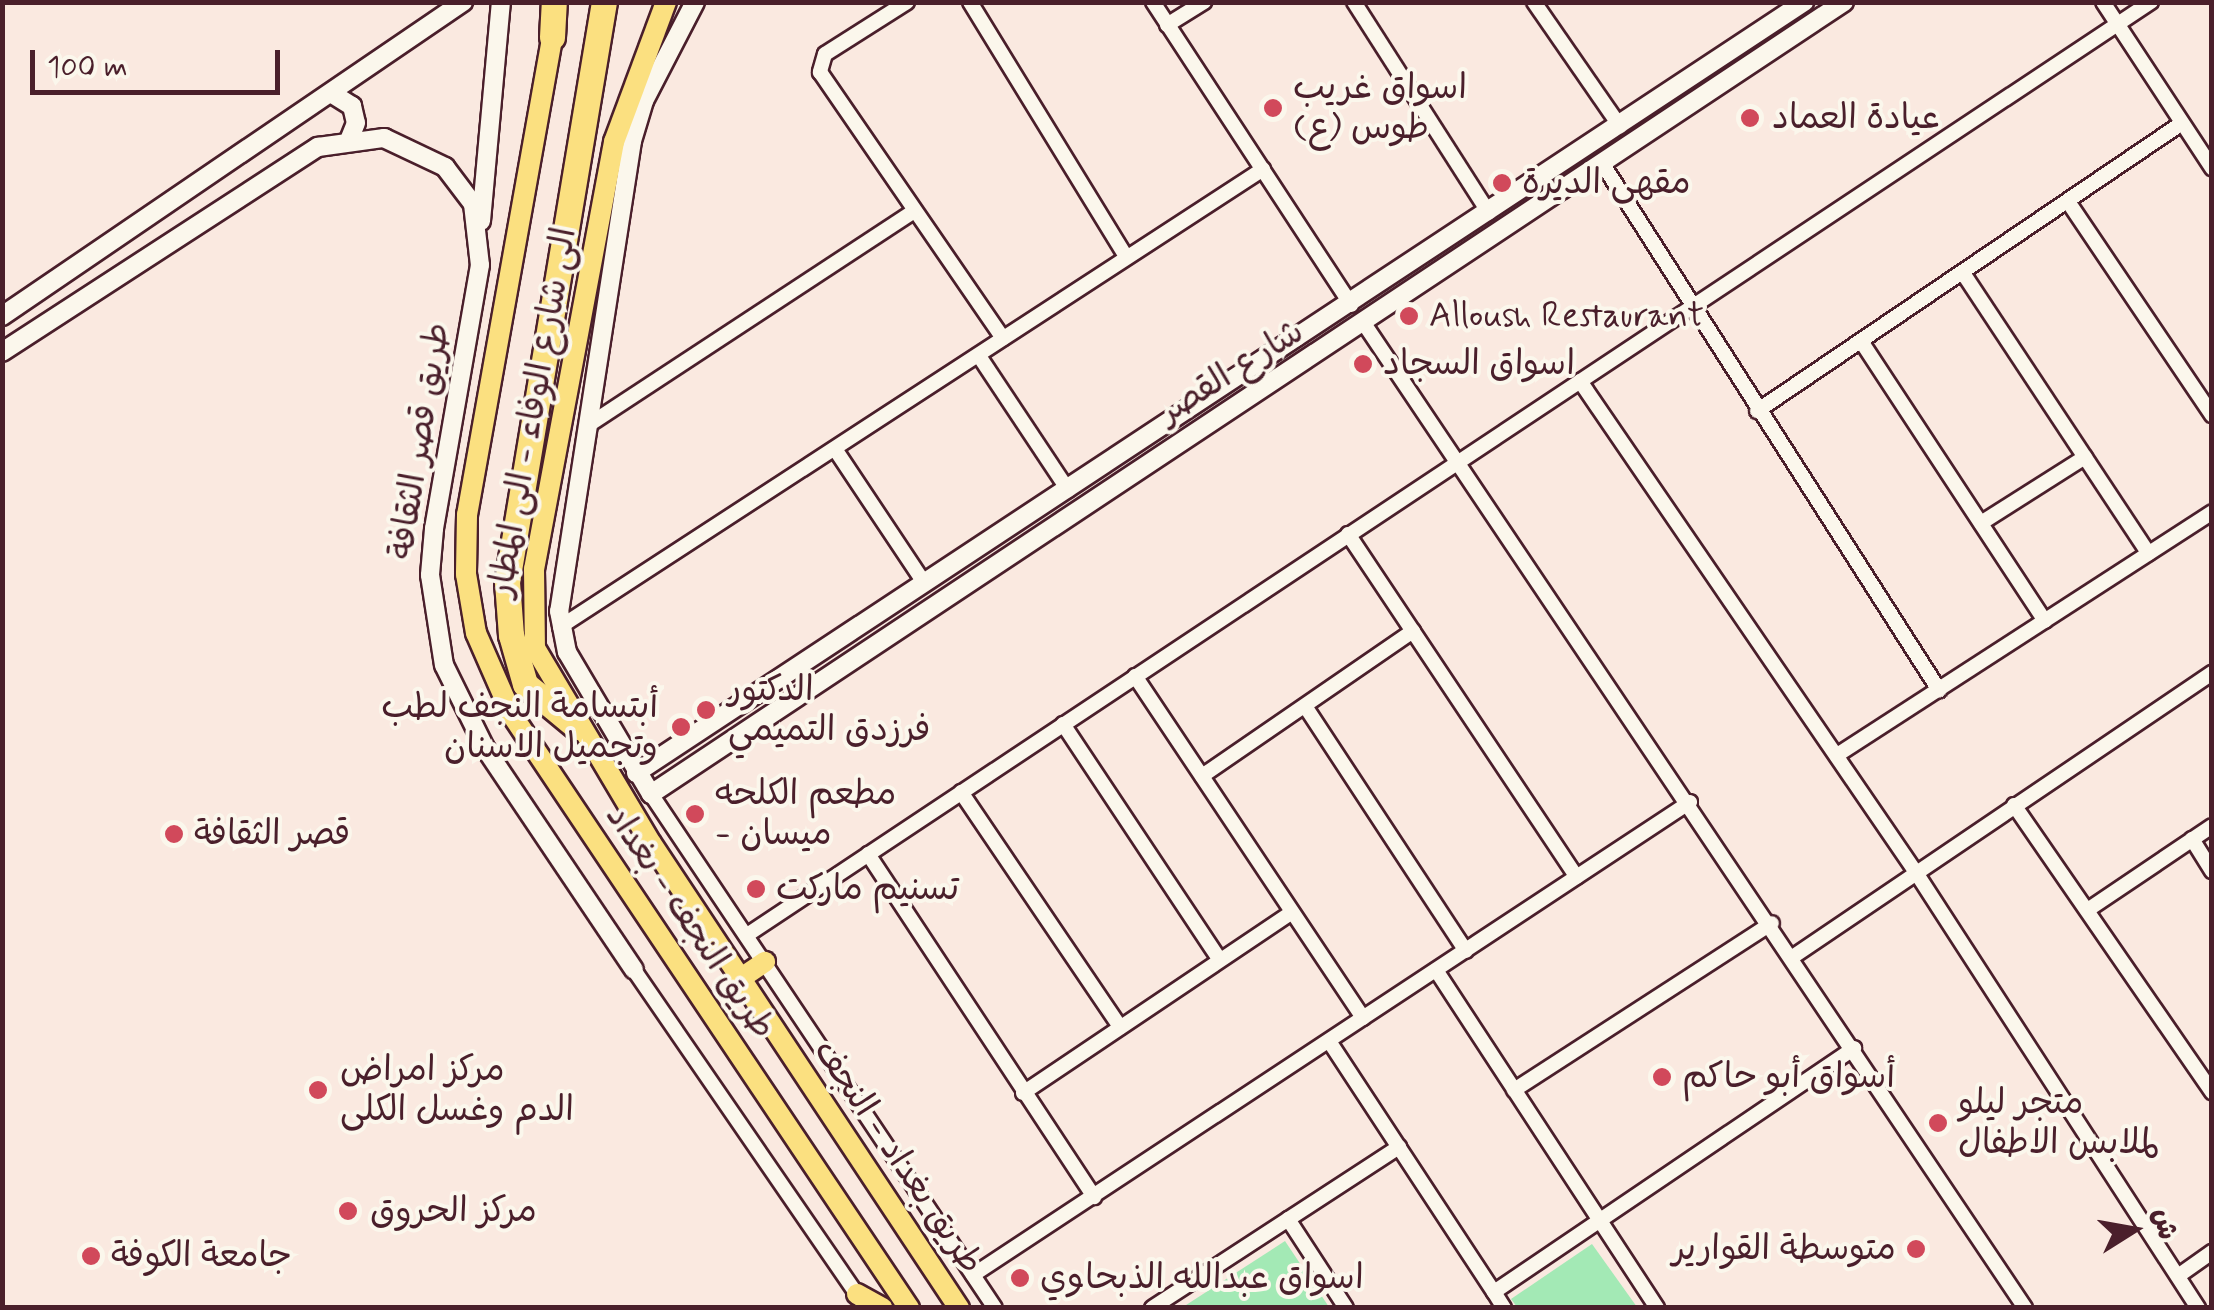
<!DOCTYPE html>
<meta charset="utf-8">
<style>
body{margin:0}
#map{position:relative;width:2214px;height:1310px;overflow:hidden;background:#fae9e0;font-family:Mynerve,"Playpen Sans Arabic",sans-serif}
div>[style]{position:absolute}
.green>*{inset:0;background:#a3e9b5}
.roads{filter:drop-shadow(2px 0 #4a1f2b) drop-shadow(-2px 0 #4a1f2b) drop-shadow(0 2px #4a1f2b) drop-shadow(0 -2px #4a1f2b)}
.street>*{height:14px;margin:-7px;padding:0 7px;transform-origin:7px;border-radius:7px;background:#fbf7ec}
.secondary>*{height:18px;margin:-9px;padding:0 9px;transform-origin:9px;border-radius:9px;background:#fbf7ec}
.primary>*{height:20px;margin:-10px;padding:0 10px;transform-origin:10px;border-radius:10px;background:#fbe080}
.highway>*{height:25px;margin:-12.5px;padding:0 12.5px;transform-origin:12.5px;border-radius:12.5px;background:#fbe080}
.dots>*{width:28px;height:28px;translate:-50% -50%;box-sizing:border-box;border:5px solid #fbf7ec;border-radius:50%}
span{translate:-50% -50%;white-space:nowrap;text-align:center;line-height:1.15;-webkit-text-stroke:8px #fbf7ec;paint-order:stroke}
.poi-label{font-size:35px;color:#4a1f2b}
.left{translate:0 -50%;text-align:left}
.right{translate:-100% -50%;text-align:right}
.street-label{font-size:35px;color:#4a1f2b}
.frame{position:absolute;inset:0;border:5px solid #4a1f2b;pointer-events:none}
.north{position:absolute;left:2084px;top:1180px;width:100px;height:100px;-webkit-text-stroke:8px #fbf7ec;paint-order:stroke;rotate:79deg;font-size:28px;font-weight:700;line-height:40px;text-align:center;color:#4a1f2b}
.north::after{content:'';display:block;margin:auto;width:35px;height:45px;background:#4a1f2b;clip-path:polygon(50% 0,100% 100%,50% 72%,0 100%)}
.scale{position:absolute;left:30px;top:50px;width:250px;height:45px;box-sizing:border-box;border:5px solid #4a1f2b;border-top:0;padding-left:12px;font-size:30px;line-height:35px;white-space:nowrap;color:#4a1f2b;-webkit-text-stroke:8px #fbf7ec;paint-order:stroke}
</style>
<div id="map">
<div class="green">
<i style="clip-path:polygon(1285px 1241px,1329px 1307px,1183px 1307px)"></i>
<i style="clip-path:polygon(1592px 1244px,1637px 1307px,1517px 1307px,1511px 1299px)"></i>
</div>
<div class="roads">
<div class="street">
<i style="left:907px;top:2px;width:97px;rotate:147.6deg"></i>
<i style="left:825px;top:54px;width:19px;rotate:106deg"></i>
<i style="left:820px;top:72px;width:323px;rotate:55.5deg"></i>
<i style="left:970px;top:2px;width:299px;rotate:58.5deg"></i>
<i style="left:1153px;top:2px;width:362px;rotate:56.8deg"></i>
<i style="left:1354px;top:2px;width:250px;rotate:57.4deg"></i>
<i style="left:1534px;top:2px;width:151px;rotate:55.3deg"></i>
<i style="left:2103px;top:2px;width:199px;rotate:56.7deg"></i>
<i style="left:1167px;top:25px;width:44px;rotate:-31.9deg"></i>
<i style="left:1602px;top:163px;width:626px;rotate:57.4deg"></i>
<i style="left:2069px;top:203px;width:256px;rotate:56deg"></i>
<i style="left:1963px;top:273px;width:336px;rotate:56.5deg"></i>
<i style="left:1365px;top:325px;width:1184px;rotate:56.12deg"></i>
<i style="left:1861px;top:341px;width:335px;rotate:56.7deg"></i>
<i style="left:979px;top:356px;width:161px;rotate:56.4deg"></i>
<i style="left:1580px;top:381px;width:594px;rotate:55.64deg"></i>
<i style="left:1915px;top:871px;width:521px;rotate:57.07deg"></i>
<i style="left:1757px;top:411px;width:513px;rotate:-34.12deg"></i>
<i style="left:590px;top:424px;width:388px;rotate:-33.3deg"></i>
<i style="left:835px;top:449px;width:162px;rotate:56.3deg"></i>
<i style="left:1981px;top:523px;width:123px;rotate:-32.4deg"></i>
<i style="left:1348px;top:534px;width:412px;rotate:56.3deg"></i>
<i style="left:560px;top:627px;width:839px;rotate:-33.08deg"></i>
<i style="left:1135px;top:676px;width:411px;rotate:56.3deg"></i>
<i style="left:1305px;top:706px;width:293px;rotate:56.7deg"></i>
<i style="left:1063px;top:724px;width:283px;rotate:56.4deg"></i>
<i style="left:1837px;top:755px;width:447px;rotate:-32.9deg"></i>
<i style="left:1202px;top:776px;width:256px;rotate:-34.5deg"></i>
<i style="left:961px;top:792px;width:284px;rotate:55.9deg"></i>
<i style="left:651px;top:794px;width:618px;rotate:56.21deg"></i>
<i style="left:2014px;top:805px;width:349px;rotate:55.4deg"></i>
<i style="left:2192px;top:839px;width:38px;rotate:58deg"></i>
<i style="left:868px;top:854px;width:411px;rotate:56.6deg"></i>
<i style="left:2089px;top:909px;width:148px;rotate:-34deg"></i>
<i style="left:747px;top:935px;width:1686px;rotate:-33.61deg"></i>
<i style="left:1794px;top:956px;width:505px;rotate:-34.1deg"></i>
<i style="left:634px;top:970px;width:399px;rotate:55.5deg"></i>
<i style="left:1436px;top:970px;width:404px;rotate:56.8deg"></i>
<i style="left:1329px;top:1041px;width:300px;rotate:56.7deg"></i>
<i style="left:1514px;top:1090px;width:307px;rotate:-32.9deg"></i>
<i style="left:1023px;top:1093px;width:324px;rotate:-33.9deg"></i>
<i style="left:1288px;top:1219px;width:106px;rotate:56.9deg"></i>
<i style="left:973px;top:1275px;width:859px;rotate:-33.41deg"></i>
<i style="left:2178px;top:1276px;width:42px;rotate:-35.2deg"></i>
<i style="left:1152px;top:1308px;width:295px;rotate:-33.1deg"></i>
<i style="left:1504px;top:1308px;width:19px;rotate:-122deg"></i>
<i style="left:1494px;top:1292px;width:435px;rotate:-34.1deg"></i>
</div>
<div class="secondary">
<i style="left:695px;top:2px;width:111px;rotate:117.3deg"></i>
<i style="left:644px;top:101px;width:42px;rotate:106.7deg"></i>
<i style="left:632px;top:141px;width:476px;rotate:98.8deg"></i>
<i style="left:559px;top:611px;width:42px;rotate:79deg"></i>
<i style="left:567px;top:652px;width:165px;rotate:59.4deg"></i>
<i style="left:651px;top:794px;width:1432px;rotate:-33.58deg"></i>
<i style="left:331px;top:93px;width:25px;rotate:32deg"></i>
<i style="left:352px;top:106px;width:17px;rotate:77deg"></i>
<i style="left:356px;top:123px;width:16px;rotate:112deg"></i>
<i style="left:481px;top:221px;width:220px;rotate:-84.8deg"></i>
<i style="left:2px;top:316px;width:558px;rotate:-34.26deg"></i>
<i style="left:2px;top:352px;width:377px;rotate:-33deg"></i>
<i style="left:318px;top:147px;width:67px;rotate:-7.8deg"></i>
<i style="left:384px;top:138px;width:68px;rotate:25.4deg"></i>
<i style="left:445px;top:167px;width:46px;rotate:52.9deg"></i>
<i style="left:473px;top:204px;width:61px;rotate:83.5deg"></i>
<i style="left:480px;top:265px;width:268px;rotate:99.9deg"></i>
<i style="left:434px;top:529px;width:46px;rotate:95deg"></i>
<i style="left:430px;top:575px;width:91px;rotate:81.2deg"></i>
<i style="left:444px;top:665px;width:93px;rotate:63.7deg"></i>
<i style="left:485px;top:748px;width:267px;rotate:56.1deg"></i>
<i style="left:636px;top:773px;width:1400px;rotate:-33.43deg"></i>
</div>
<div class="primary">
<i style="left:666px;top:2px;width:149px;rotate:110.4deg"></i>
<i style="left:614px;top:142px;width:434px;rotate:100.6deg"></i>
<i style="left:534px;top:569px;width:79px;rotate:89.3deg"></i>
<i style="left:535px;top:648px;width:227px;rotate:59.3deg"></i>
<i style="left:651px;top:843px;width:558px;rotate:56.48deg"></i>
<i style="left:555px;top:22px;width:501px;rotate:100.12deg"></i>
<i style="left:467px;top:515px;width:59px;rotate:91deg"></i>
<i style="left:466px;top:574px;width:60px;rotate:80.4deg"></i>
<i style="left:476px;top:633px;width:90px;rotate:66.3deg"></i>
<i style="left:512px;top:715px;width:714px;rotate:56.2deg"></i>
<i style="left:741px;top:978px;width:29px;rotate:-34deg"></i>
<i style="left:857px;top:1294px;width:29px;rotate:29deg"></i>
</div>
<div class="highway">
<i style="left:552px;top:37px;width:35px;rotate:-87deg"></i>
<i style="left:577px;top:727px;width:67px;rotate:-140.4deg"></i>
<i style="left:525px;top:684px;width:51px;rotate:-105.9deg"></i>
<i style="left:511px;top:635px;width:53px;rotate:-94.3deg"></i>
<i style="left:507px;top:582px;width:588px;rotate:-80.51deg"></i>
</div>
</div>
<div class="dots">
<i style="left:1273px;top:108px;background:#d1495b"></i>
<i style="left:1750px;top:118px;background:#d1495b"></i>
<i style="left:1502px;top:183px;background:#d1495b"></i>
<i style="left:1409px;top:316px;background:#d1495b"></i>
<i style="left:1363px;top:364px;background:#d1495b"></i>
<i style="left:706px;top:710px;background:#d1495b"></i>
<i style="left:681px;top:727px;background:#d1495b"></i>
<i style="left:695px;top:814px;background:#d1495b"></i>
<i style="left:174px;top:834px;background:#d1495b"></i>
<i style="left:756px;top:889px;background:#d1495b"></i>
<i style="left:1662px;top:1077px;background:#d1495b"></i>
<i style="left:318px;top:1090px;background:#d1495b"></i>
<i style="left:1938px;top:1123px;background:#d1495b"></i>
<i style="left:348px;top:1211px;background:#d1495b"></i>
<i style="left:1916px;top:1249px;background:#d1495b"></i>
<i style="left:91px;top:1256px;background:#d1495b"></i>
<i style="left:1020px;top:1278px;background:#d1495b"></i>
</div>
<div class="poi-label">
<span class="left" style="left:1293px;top:108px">اسواق غريب<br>طوس (ع)</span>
<span class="left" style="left:1772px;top:118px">عيادة العماد</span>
<span class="left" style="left:1522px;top:183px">مقهى الديرة</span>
<span class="left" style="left:1429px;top:316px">Alloush Restaurant</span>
<span class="left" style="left:1383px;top:364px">اسواق السجاد</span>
<span class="left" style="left:728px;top:710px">الدكتور<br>فرزدق التميمي</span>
<span class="right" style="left:658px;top:727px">أبتسامة النجف لطب<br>وتجميل الاسنان</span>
<span class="left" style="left:715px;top:814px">مطعم الكلحه<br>- ميسان</span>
<span class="left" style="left:194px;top:834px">قصر الثقافة</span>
<span class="left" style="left:776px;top:889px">تسنيم ماركت</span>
<span class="left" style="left:340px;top:1090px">مركز امراض<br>الدم وغسل الكلى</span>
<span class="left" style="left:1682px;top:1077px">أسواق أبو حاكم</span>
<span class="left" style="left:1958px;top:1123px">متجر ليلو<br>لملابس الاطفال</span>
<span class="left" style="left:370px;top:1211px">مركز الحروق</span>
<span class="right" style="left:1896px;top:1249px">متوسطة القوارير</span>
<span class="left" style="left:111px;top:1256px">جامعة الكوفة</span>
<span class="left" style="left:1040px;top:1278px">اسواق عبدالله الذبحاوي</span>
</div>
<div class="street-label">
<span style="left:1231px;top:372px;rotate:-32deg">شارع القصر</span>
<span style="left:533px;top:412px;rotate:-80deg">الى شارع الوفاء - الى المطار</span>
<span style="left:420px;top:441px;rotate:-81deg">طريق قصر الثقافة</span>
<span style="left:690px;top:922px;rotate:56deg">طريق النجف - بغداد</span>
<span style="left:898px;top:1157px;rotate:56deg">طريق بغداد - النجف</span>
</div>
<div class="frame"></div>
<div class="north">ش</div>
<div class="scale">100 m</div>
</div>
